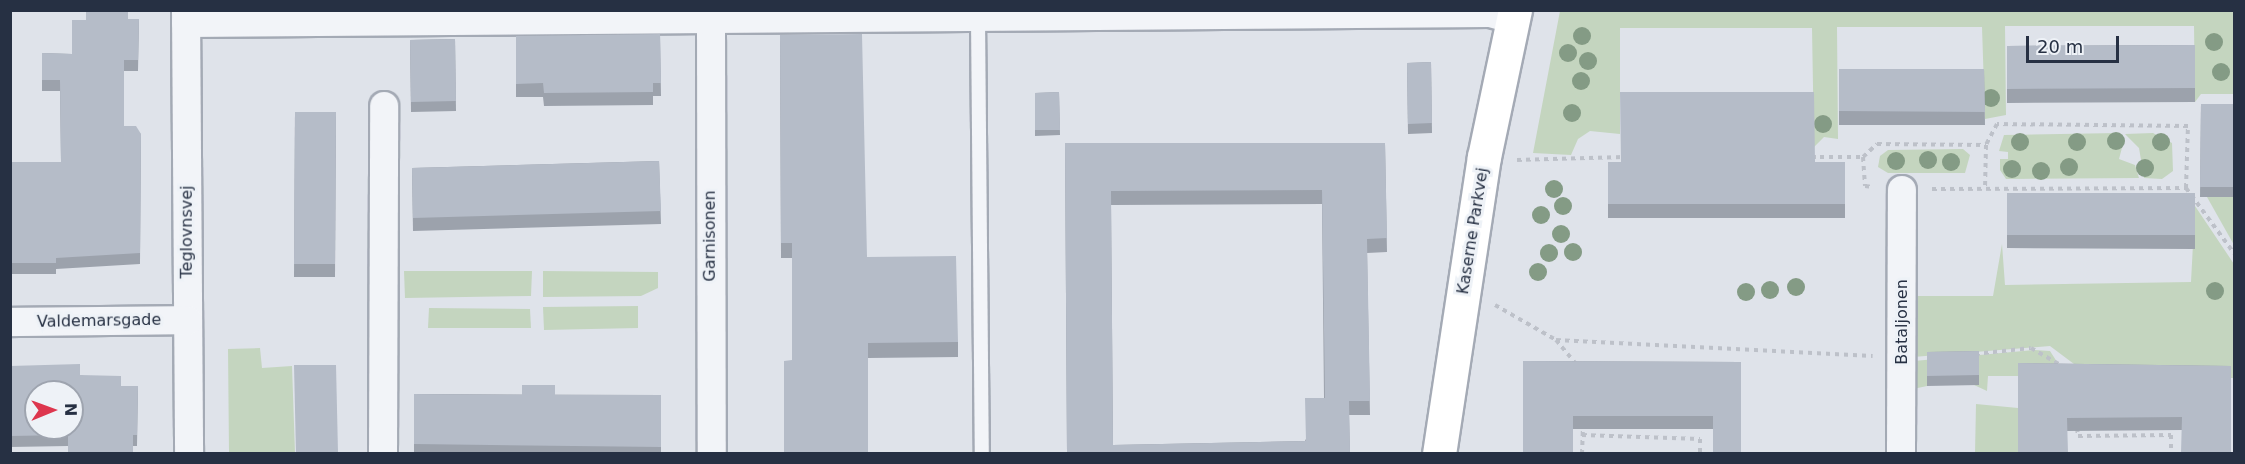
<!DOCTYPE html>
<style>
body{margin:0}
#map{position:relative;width:2245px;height:464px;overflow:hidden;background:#dfe3ea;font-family:"DejaVu Sans",sans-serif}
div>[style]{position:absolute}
.green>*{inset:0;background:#c4d5bf}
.path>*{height:4px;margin-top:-2px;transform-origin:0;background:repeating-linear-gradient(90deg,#bdc1c9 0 4.5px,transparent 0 9px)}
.roads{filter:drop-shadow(2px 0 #a4aab5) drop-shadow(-2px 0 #a4aab5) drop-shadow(0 2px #a4aab5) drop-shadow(0 -2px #a4aab5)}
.lane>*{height:14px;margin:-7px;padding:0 7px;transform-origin:7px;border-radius:7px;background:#f2f4f8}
.street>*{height:28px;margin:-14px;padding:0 14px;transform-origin:14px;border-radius:14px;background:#f2f4f8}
.secondary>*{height:33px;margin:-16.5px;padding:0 16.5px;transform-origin:16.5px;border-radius:16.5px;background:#fff}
.trees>*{width:18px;height:18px;margin:-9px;border-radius:50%;background:#849b85}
.wall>*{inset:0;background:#9ca2ac}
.building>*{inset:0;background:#b5bcc8}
span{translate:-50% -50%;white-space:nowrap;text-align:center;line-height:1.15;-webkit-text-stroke:6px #eef2f7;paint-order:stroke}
.street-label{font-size:16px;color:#263043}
.frame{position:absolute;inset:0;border:12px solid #263043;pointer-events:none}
.north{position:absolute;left:24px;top:380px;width:60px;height:60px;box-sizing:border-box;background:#eef2f7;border:2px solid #9ea4af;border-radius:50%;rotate:89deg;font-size:16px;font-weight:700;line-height:24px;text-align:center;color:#263043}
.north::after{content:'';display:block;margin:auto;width:21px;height:27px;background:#dd364e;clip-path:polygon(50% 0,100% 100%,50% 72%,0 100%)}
.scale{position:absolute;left:2026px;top:36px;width:93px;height:27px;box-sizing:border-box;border:3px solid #263043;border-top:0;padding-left:8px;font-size:18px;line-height:21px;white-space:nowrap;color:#263043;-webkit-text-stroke:4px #eef2f7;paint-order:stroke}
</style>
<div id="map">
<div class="green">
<i style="clip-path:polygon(1560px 11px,2234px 11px,2234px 94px,2201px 94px,2195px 102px,2194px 26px,2005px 26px,2006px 115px,1985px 119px,1982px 27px,1837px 27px,1838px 139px,1824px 137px,1814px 147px,1812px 28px,1620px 28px,1620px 134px,1590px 131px,1578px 139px,1571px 155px,1533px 153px)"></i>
<i style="clip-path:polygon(2118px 133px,2123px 144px,2119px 159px,2135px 165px,2139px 178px,2006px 179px,2000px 170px,2000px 159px,2008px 159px,2008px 152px,1999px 151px,2004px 135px)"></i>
<i style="clip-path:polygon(2153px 133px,2172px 143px,2173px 171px,2162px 179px,2144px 178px,2139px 148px,2125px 134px)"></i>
<i style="clip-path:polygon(1963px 149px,1970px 155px,1965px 173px,1888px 173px,1878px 167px,1880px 156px,1888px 150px)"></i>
<i style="clip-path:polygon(2207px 197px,2234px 197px,2234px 245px)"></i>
<i style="clip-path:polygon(2195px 206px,2234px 264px,2234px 378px,2094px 379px,2050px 346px,1913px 357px,1914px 296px,1993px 296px,2002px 244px,2005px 285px,2191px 282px)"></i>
<i style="clip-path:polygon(404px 271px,532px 271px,531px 296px,405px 298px)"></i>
<i style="clip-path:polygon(543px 271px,658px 272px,658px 288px,641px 296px,543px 297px)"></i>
<i style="clip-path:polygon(638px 306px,638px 328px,544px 330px,543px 307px)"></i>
<i style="clip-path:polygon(429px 308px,530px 309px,531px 328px,428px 328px)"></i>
<i style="clip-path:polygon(260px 348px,262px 368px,292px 366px,295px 453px,229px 453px,228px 349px)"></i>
<i style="clip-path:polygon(2034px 350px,2050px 351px,2066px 376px,1988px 376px,1987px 391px,1927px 363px,1927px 386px,1913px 389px,1914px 361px)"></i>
<i style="clip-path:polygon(1976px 404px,2018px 408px,2018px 453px,1975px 454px)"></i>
</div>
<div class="path">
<i style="left:1811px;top:157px;width:52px"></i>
<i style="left:1863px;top:157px;width:19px;rotate:-43deg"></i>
<i style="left:1877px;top:144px;width:109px;rotate:0.5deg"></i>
<i style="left:1863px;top:157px;width:29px;rotate:86deg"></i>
<i style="left:1865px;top:186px;width:8px;rotate:7deg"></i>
<i style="left:1517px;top:160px;width:107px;rotate:-1.6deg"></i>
<i style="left:2186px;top:188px;width:81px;rotate:53.6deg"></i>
<i style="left:1932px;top:189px;width:254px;rotate:-0.2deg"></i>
<i style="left:2186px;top:188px;width:62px;rotate:-88.2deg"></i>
<i style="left:2188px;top:126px;width:191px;rotate:-179.4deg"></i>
<i style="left:1997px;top:124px;width:24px;rotate:118deg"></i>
<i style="left:1986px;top:145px;width:44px;rotate:91.3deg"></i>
<i style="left:1495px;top:305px;width:70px;rotate:29.8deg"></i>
<i style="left:1556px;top:340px;width:31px;rotate:50deg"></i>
<i style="left:1556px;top:340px;width:317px;rotate:2.9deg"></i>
<i style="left:1975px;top:354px;width:56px;rotate:-6.1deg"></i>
<i style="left:2031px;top:348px;width:38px;rotate:30deg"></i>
<i style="left:2077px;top:428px;width:8px;rotate:83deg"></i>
<i style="left:2078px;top:436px;width:93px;rotate:-0.6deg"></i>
<i style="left:2171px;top:435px;width:19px;rotate:90deg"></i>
<i style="left:1582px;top:435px;width:118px;rotate:1.9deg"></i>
<i style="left:1700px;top:439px;width:15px;rotate:90deg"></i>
<i style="left:1582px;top:454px;width:30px;rotate:-88deg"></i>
</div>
<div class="roads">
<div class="lane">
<i style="left:978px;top:17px;width:437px;rotate:89.5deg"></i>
</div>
<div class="street">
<i style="left:186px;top:10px;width:444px;rotate:89.6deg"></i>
<i style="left:711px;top:19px;width:435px;rotate:89.9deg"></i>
<i style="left:186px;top:23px;width:1304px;rotate:-0.44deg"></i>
<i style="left:1490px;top:13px;width:23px;rotate:15deg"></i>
<i style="left:10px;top:322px;width:178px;rotate:-0.6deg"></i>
<i style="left:383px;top:454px;width:348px;rotate:-89.8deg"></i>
<i style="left:1901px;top:454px;width:264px;rotate:-89.8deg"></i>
</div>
<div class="secondary">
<i style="left:1439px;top:454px;width:300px;rotate:-81.4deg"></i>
<i style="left:1484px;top:157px;width:150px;rotate:-78.1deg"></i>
</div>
</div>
<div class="trees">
<i style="left:1582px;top:36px"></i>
<i style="left:2214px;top:42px"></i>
<i style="left:1568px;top:53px"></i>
<i style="left:1588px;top:61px"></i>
<i style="left:2221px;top:72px"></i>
<i style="left:1581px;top:81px"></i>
<i style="left:1991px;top:98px"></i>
<i style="left:1572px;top:113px"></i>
<i style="left:1823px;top:124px"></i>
<i style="left:2116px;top:141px"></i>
<i style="left:2020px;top:142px"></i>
<i style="left:2077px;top:142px"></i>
<i style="left:2161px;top:142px"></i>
<i style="left:1928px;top:160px"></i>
<i style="left:1896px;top:161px"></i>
<i style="left:1951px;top:162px"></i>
<i style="left:2069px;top:167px"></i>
<i style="left:2145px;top:168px"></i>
<i style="left:2012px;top:169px"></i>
<i style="left:2041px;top:171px"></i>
<i style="left:1554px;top:189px"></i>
<i style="left:1563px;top:206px"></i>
<i style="left:1541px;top:215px"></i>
<i style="left:1561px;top:234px"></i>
<i style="left:1573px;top:252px"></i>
<i style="left:1549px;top:253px"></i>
<i style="left:1538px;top:272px"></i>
<i style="left:1796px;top:287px"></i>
<i style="left:1770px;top:290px"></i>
<i style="left:2215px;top:291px"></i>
<i style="left:1746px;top:292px"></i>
</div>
<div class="wall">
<i style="clip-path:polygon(128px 19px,139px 19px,138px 71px,124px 71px,124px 126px,141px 134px,140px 264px,56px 269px,56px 274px,10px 274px,10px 162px,61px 162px,60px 91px,42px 91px,42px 53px,72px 54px)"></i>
<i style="clip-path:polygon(660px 34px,661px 96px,653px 96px,653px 105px,544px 106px,543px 97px,516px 97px,516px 36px)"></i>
<i style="clip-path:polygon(780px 35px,867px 257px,958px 342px,958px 357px,868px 358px,792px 360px,792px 258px,781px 258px)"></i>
<i style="clip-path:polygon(455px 39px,456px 111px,411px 112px,410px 40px)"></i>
<i style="clip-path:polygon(2195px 45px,2195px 102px,2007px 103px,2007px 46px)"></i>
<i style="clip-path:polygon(1431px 62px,1432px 133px,1408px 134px,1407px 63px)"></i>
<i style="clip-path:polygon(1839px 69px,1984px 69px,1985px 125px,1839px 125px)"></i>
<i style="clip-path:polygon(1059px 92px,1060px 135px,1035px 136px,1035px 93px)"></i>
<i style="clip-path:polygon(2201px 104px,2235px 104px,2235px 197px,2200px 197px)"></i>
<i style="clip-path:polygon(295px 112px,336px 112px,335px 277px,294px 277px)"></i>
<i style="clip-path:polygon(evenodd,1065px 143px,1385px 143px,1387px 252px,1367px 253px,1370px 415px,1349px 415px,1350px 453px,1067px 453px,1065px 143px,1322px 204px,1324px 398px,1305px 441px,1113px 445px,1111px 205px,1322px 204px)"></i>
<i style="clip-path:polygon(659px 161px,661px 224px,413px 231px,412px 168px)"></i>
<i style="clip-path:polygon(1608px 162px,1845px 162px,1845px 218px,1608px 218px)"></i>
<i style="clip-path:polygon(2007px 193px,2195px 193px,2195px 249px,2007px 248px)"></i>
<i style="clip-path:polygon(1979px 351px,1979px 385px,1927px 386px,1927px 352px)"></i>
<i style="clip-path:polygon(1523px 361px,1741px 362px,1741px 453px,1713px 453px,1713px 429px,1573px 429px)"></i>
<i style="clip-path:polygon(2018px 363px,2231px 366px,2182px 430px,2067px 431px)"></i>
<i style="clip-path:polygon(10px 366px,80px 375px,121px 386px,138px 386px,137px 446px,68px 446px,10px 447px)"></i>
<i style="clip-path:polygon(414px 394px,661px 395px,661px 453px,414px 453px)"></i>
</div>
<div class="building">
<i style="clip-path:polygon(86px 10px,128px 10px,128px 19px,139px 19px,138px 60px,124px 60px,124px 126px,136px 126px,141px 134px,140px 253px,56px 258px,56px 263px,10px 263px,10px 162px,61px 162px,60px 80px,42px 80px,42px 53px,72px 54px,72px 20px,86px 20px)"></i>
<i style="clip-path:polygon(660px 34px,661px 83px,653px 83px,653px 92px,544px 93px,543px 83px,516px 84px,516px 36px)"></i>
<i style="clip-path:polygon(862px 34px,867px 257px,956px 256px,958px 342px,868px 343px,868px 453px,784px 453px,784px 361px,792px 360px,792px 243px,781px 243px,780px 35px)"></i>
<i style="clip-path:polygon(455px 39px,456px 101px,411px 102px,410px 40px)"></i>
<i style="clip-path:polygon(2195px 45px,2195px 88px,2007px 89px,2007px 46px)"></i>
<i style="clip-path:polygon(1431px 62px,1432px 123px,1408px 124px,1407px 63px)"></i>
<i style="clip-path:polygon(1839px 69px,1984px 69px,1985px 112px,1839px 111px)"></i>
<i style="clip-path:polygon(1059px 92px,1060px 130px,1035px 130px,1035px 93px)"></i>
<i style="clip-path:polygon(1620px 92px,1814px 92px,1815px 162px,1845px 162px,1845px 204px,1608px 204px,1608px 162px,1621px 162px)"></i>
<i style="clip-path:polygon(2201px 104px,2235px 104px,2235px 187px,2200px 187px)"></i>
<i style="clip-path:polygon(295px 112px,336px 112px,335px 264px,294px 264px)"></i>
<i style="clip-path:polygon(evenodd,1065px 143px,1385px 143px,1387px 238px,1367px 239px,1370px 401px,1349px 401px,1350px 453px,1067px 453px,1065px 143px,1322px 190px,1325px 398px,1305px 398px,1306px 441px,1113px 445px,1111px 191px,1322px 190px)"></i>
<i style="clip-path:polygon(659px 161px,661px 211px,413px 218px,412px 168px)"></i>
<i style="clip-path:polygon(2007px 193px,2195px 193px,2195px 235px,2007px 235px)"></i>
<i style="clip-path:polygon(1979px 351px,1979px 375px,1927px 376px,1927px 352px)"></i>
<i style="clip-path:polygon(1523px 361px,1741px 362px,1741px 453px,1758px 453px,1713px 453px,1713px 416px,1573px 416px,1573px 453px,1523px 453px)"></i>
<i style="clip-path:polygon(2018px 363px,2231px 366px,2231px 453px,2181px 453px,2182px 417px,2067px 418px,2068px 453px,2018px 453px)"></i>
<i style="clip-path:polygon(evenodd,80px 364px,80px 375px,121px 376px,121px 386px,138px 386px,137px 435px,133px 435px,133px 453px,68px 453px,68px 435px,10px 436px,10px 366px,80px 364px,36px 392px,72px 392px,72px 428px,36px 428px,36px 392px)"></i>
<i style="clip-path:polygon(294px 365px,336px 365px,338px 453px,296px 453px)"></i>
<i style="clip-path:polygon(522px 385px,555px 385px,555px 395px,661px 395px,661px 447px,414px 444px,414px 394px,522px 395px)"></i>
</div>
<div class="street-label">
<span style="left:1473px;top:231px;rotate:-81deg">Kaserne Parkvej</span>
<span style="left:187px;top:232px;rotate:-90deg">Teglovnsvej</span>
<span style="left:710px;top:236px;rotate:-90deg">Garnisonen</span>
<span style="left:99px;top:321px;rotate:-1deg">Valdemarsgade</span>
<span style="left:1902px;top:322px;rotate:-90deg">Bataljonen</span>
</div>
<div class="frame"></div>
<div class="north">N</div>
<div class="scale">20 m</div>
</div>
